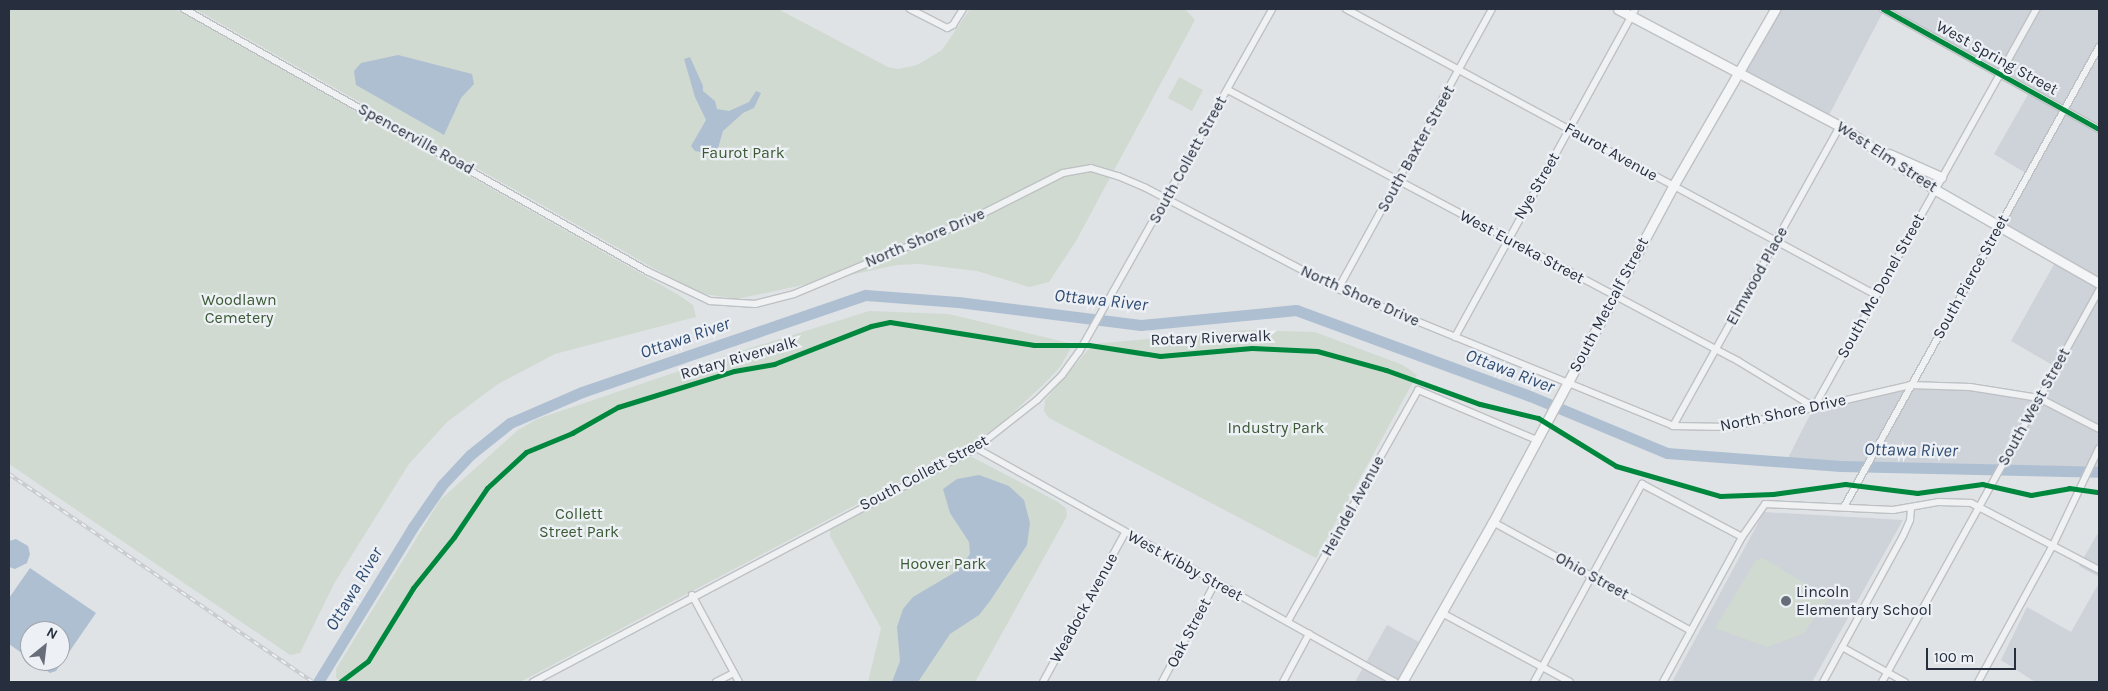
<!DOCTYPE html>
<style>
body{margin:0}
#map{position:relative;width:2108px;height:691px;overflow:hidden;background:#e0e3e6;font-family:Karla,sans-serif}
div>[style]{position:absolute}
.built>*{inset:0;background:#ced2d9}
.green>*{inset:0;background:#d0dad1}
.water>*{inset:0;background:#aebfd1}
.river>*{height:11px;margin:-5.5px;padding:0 5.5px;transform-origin:5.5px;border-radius:5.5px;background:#aebfd1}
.roads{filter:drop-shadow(1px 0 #bec1c4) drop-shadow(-1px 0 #bec1c4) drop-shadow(0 1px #bec1c4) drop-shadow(0 -1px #bec1c4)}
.minor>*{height:6px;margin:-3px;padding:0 3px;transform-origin:3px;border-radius:3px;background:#f0f1f2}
.major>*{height:9px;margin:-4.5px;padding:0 4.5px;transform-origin:4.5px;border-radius:4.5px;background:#f4f5f6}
.rail>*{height:4px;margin-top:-2px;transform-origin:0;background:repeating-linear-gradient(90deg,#edf1f5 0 5.5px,#c9cacd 0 11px);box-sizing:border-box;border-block:1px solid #c9cacd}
.cycleway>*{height:5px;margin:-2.5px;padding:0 2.5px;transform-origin:2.5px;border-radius:2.5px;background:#00873e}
.dots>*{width:14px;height:14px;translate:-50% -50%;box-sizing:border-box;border:2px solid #edf1f5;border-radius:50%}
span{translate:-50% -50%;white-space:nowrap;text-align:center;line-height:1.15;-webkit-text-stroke:4.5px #edf1f5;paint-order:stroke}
.street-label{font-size:16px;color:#272f3f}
.park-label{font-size:16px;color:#3b5a34}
.poi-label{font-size:16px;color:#272f3f}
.left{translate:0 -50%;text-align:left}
.water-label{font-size:18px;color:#314d73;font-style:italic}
.frame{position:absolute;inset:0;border:10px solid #272f3f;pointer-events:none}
.north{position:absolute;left:20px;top:621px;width:50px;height:50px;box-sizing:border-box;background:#edf1f5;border:1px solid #9ea3ac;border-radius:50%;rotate:29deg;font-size:14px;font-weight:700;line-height:20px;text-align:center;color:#272f3f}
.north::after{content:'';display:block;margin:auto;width:18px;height:22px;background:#686e79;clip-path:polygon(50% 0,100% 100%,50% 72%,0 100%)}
.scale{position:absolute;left:1926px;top:648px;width:90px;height:22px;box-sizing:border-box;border:2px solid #272f3f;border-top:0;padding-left:6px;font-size:15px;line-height:18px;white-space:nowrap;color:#272f3f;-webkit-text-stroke:4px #edf1f5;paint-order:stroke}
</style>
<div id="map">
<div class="built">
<i style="clip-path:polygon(1775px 9px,2099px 9px,2099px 472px,1786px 462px,1814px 407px,1884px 390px,1949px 385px,2039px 398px,2056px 367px,2011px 341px,2057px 259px,2000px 227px,2029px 175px,1994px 154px,2030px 91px,1884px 10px,1827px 119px,1739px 74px)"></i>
<i style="clip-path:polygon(1764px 512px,1903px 520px,1812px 682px,1672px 682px)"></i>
<i style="clip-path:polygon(2099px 531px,2099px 577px,2079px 566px)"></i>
<i style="clip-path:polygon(2099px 583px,2099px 682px,2035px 682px,2001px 660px,2027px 607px,2071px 632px)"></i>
<i style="clip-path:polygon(1387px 625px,1419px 642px,1397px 682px,1355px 682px)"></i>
</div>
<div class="green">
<i style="clip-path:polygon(9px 9px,175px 9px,677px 294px,693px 305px,696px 317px,555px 354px,498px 384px,447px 422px,409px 464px,335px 582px,300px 653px,290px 655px,9px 464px)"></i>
<i style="clip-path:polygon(195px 9px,778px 9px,888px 67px,898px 69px,917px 65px,942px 50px,970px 9px,1185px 9px,1195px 20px,1076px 241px,1049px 282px,1029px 287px,977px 271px,919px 264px,897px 265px,737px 299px,705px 294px,680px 283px)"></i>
<i style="clip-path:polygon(1179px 77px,1203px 90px,1192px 111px,1168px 98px)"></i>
<i style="clip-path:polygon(869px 311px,949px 314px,1073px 344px,1061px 366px,1046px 382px,1003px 422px,975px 442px,520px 682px,343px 682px,336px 678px,336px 669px,440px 500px,518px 430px,537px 419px,706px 362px)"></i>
<i style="clip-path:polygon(1246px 330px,1315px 332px,1403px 365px,1417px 375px,1316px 558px,1049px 418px,1044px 411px,1045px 400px,1093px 344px)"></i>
<i style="clip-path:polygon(970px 456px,1058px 502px,1066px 508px,1067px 516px,975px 682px,868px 682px,881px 628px,830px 536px,830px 528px)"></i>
<i style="clip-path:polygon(1763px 558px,1829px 598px,1803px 634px,1767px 647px,1715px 628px,1756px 560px)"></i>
</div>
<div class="water">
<i style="clip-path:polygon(398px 55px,472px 74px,474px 84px,461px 98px,444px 135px,356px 85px,354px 71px,361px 63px)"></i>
<i style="clip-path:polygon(690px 57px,703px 86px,703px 91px,715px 101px,717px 109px,729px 111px,749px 102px,756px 91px,761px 93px,754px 108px,743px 113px,723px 131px,716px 155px,695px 151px,691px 146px,706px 120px,695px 97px,684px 59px)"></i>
<i style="clip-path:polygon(979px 475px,1009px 486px,1024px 500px,1030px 523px,1027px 545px,990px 601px,979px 615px,950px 634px,918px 682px,892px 682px,900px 661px,897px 627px,903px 609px,913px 597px,957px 571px,970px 554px,969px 542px,950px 513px,943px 489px,957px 479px)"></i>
<i style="clip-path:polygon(16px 539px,28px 546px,30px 554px,27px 563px,15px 569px,9px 567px,9px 541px)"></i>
<i style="clip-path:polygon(30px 568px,96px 613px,56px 671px,50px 673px,33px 661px,60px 661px,60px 631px,30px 631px,30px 659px,9px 644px,9px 598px)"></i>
</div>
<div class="river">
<i style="left:318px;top:682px;width:182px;rotate:-58.5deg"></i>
<i style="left:413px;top:527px;width:51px;rotate:-55.4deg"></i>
<i style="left:442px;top:485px;width:41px;rotate:-47deg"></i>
<i style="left:470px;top:455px;width:51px;rotate:-38.7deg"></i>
<i style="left:510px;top:423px;width:78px;rotate:-23.3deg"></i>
<i style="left:582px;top:392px;width:300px;rotate:-18.9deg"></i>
<i style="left:866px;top:295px;width:92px;rotate:4.4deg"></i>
<i style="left:958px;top:302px;width:184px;rotate:7.2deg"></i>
<i style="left:1141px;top:325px;width:156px;rotate:-5.5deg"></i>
<i style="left:1296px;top:310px;width:249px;rotate:20.2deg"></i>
<i style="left:1530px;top:396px;width:148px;rotate:22.6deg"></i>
<i style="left:1667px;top:453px;width:174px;rotate:4.3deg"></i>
<i style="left:1841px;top:466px;width:258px;rotate:1.3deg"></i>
</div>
<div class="roads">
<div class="minor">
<i style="left:184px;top:9px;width:532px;rotate:29.5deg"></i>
<i style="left:647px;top:271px;width:70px;rotate:25.5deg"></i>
<i style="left:710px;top:301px;width:45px;rotate:3.8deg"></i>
<i style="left:755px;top:304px;width:40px;rotate:-14.4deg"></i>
<i style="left:794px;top:294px;width:184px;rotate:-22.7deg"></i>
<i style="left:964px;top:223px;width:111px;rotate:-26.8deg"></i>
<i style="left:1063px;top:173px;width:28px;rotate:-10deg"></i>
<i style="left:1091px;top:168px;width:28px;rotate:17deg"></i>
<i style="left:1118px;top:176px;width:30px;rotate:23deg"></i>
<i style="left:1146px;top:188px;width:217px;rotate:27.7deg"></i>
<i style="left:1338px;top:289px;width:362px;rotate:22.2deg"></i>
<i style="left:1673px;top:426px;width:57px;rotate:1deg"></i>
<i style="left:1730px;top:427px;width:185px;rotate:-13.1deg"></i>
<i style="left:1910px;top:385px;width:60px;rotate:1.9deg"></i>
<i style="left:1970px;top:387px;width:70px;rotate:9.1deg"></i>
<i style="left:2039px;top:398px;width:68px;rotate:27.3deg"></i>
<i style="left:910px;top:9px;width:42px;rotate:27.2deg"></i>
<i style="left:947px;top:28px;width:7px;rotate:-27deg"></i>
<i style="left:953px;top:25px;width:19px;rotate:-58deg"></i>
<i style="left:1346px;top:9px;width:602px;rotate:28.35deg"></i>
<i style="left:1883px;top:9px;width:247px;rotate:29.1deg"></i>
<i style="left:1228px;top:90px;width:578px;rotate:27.98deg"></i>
<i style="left:1738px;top:361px;width:89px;rotate:31.2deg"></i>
<i style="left:1814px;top:407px;width:456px;rotate:-60.8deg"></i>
<i style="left:1338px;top:289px;width:320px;rotate:-61.2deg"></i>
<i style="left:1455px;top:337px;width:374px;rotate:-61.2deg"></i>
<i style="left:1673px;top:426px;width:343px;rotate:-60.9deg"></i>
<i style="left:976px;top:448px;width:480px;rotate:29.2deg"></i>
<i style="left:1844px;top:507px;width:526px;rotate:-61deg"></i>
<i style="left:1493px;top:522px;width:226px;rotate:28.8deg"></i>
<i style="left:692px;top:595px;width:99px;rotate:61.6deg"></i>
<i style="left:1442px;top:613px;width:145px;rotate:28.3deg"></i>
<i style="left:1288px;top:621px;width:265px;rotate:-60.6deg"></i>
<i style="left:1418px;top:390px;width:129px;rotate:22.8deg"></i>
<i style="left:1842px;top:647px;width:72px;rotate:29.1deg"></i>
<i style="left:533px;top:682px;width:501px;rotate:-27.84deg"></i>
<i style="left:976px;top:448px;width:78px;rotate:-38.2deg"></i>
<i style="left:1037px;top:400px;width:35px;rotate:-45deg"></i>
<i style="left:1062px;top:375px;width:29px;rotate:-54deg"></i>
<i style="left:1079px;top:352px;width:394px;rotate:-60.6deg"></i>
<i style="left:716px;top:682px;width:20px;rotate:-27deg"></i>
<i style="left:1043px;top:682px;width:170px;rotate:-61.2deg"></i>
<i style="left:1162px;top:682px;width:112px;rotate:-61.8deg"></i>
<i style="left:1283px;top:682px;width:55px;rotate:-61.6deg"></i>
<i style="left:1534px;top:682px;width:226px;rotate:-61.4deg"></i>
<i style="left:1642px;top:484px;width:113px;rotate:27.9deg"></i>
<i style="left:1663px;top:682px;width:165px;rotate:-61.4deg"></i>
<i style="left:1742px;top:537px;width:40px;rotate:-55.1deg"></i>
<i style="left:1765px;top:504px;width:128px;rotate:2.7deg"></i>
<i style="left:1893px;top:510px;width:47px;rotate:-9.9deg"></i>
<i style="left:1939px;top:502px;width:32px;rotate:2deg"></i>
<i style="left:1971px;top:503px;width:144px;rotate:27.6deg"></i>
<i style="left:1823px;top:682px;width:166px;rotate:-61.3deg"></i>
<i style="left:1903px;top:536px;width:17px;rotate:-66deg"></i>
<i style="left:1910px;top:520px;width:12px;rotate:-85deg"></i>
<i style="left:1882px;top:682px;width:448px;rotate:-61deg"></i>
<i style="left:1978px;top:682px;width:156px;rotate:-61.3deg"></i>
<i style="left:2053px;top:545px;width:107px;rotate:-64.6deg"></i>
</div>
<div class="major">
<i style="left:1618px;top:9px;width:251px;rotate:27.8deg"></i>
<i style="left:1840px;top:126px;width:113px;rotate:33.8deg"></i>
<i style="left:1934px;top:189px;width:190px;rotate:29.7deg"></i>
<i style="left:1889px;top:154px;width:57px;rotate:23.9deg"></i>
<i style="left:1402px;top:682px;width:184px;rotate:-60.4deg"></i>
<i style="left:1493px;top:522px;width:381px;rotate:-61.8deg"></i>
<i style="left:1673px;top:186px;width:204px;rotate:-60deg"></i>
</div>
</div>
<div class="rail">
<i style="left:9px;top:474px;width:368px;rotate:34.4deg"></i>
</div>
<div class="cycleway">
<i style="left:1883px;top:9px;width:247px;rotate:29.1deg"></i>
<i style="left:340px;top:682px;width:35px;rotate:-37deg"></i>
<i style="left:368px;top:661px;width:86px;rotate:-58.3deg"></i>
<i style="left:413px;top:588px;width:65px;rotate:-51.2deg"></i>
<i style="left:454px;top:537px;width:59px;rotate:-56deg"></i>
<i style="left:487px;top:488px;width:53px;rotate:-42.7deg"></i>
<i style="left:526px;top:452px;width:50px;rotate:-22.4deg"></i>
<i style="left:572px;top:433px;width:53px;rotate:-29.5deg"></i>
<i style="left:618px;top:407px;width:121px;rotate:-17.2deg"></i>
<i style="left:734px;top:371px;width:41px;rotate:-9.9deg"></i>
<i style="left:774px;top:364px;width:104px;rotate:-21.4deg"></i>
<i style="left:871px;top:326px;width:19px;rotate:-12deg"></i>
<i style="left:890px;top:322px;width:146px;rotate:9.1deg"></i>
<i style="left:1034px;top:345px;width:55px"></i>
<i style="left:1089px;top:345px;width:72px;rotate:8.8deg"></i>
<i style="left:1160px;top:356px;width:92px;rotate:-5deg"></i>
<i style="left:1252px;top:348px;width:65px;rotate:2.6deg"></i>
<i style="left:1317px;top:351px;width:72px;rotate:15.4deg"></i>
<i style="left:1386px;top:370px;width:100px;rotate:19.9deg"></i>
<i style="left:1480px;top:404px;width:60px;rotate:13.6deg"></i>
<i style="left:1538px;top:418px;width:92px;rotate:31.6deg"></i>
<i style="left:1616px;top:466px;width:108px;rotate:16.1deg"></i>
<i style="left:1720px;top:496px;width:53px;rotate:-2.2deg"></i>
<i style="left:1773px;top:494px;width:73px;rotate:-7.9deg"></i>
<i style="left:1845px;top:484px;width:73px;rotate:7.1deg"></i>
<i style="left:1917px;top:493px;width:66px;rotate:-7.9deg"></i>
<i style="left:1982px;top:484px;width:50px;rotate:12.7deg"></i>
<i style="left:2031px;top:495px;width:39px;rotate:-10deg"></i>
<i style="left:2069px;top:488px;width:30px;rotate:8deg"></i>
</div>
<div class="dots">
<i style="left:1786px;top:601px;background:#686e79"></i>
</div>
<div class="street-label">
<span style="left:1997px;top:58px;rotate:29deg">West Spring Street</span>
<span style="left:416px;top:139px;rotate:29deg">Spencerville Road</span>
<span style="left:1416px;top:149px;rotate:-61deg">South Baxter Street</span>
<span style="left:1611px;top:152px;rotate:29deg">Faurot Avenue</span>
<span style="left:1887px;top:157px;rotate:33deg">West Elm Street</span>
<span style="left:1188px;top:160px;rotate:-61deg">South Collett Street</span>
<span style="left:1537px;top:186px;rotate:-60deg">Nye Street</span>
<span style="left:925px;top:238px;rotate:-23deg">North Shore Drive</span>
<span style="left:1522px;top:247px;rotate:28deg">West Eureka Street</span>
<span style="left:1757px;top:276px;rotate:-61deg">Elmwood Place</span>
<span style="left:1971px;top:277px;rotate:-61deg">South Pierce Street</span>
<span style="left:1881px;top:286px;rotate:-61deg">South Mc Donel Street</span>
<span style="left:1360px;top:296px;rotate:24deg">North Shore Drive</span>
<span style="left:1609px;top:305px;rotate:-62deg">South Metcalf Street</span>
<span style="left:1211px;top:338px;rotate:-2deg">Rotary Riverwalk</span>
<span style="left:739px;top:358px;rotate:-16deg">Rotary Riverwalk</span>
<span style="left:2034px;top:407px;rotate:-61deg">South West Street</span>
<span style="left:1783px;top:413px;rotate:-12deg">North Shore Drive</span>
<span style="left:924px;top:473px;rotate:-28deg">South Collett Street</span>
<span style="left:1353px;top:506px;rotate:-61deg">Heindel Avenue</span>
<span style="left:1185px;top:566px;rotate:29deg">West Kibby Street</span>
<span style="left:1592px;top:576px;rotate:29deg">Ohio Street</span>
<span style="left:1084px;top:608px;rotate:-61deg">Weadock Avenue</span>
<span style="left:1189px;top:633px;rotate:-62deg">Oak Street</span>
</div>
<div class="park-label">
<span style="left:743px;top:153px">Faurot Park</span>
<span style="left:239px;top:309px">Woodlawn<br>Cemetery</span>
<span style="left:1276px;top:428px">Industry Park</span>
<span style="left:579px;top:523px">Collett<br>Street Park</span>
<span style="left:943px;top:564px">Hoover Park</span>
</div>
<div class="poi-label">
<span class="left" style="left:1796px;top:601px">Lincoln<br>Elementary School</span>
</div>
<div class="water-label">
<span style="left:1101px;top:300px;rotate:6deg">Ottawa River</span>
<span style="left:685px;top:338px;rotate:-19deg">Ottawa River</span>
<span style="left:1510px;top:371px;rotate:21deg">Ottawa River</span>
<span style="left:1911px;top:450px;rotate:1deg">Ottawa River</span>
<span style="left:354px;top:589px;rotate:-59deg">Ottawa River</span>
</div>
<div class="frame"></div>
<div class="north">N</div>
<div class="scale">100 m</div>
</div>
